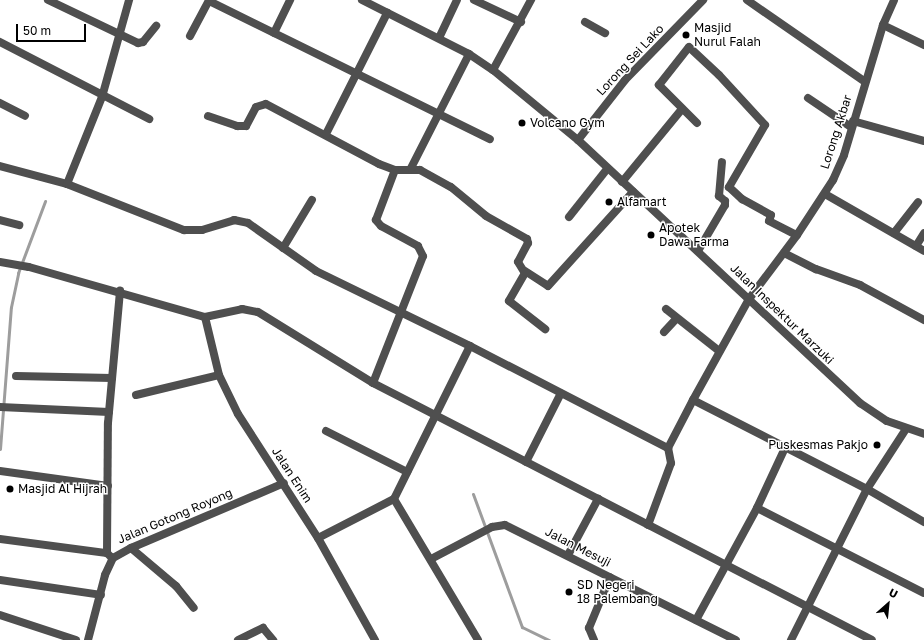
<!DOCTYPE html>
<style>
body{margin:0}
#map{position:relative;width:924px;height:640px;overflow:hidden;background:#fff;font-family:"Golos Text",sans-serif}
div>[style]{position:absolute}
.stream>*{height:3px;margin:-1.5px;padding:0 1.5px;transform-origin:1.5px;border-radius:1.5px;background:#9d9d9d}
.minor>*{height:8px;margin:-4px;padding:0 4px;transform-origin:4px;border-radius:4px;background:#4f4f4f}
.tertiary>*{height:8px;margin:-4px;padding:0 4px;transform-origin:4px;border-radius:4px;background:#4f4f4f}
.dots>*{width:11px;height:11px;translate:-50% -50%;box-sizing:border-box;border:2px solid #fff;border-radius:50%}
span{translate:-50% -50%;white-space:nowrap;text-align:center;line-height:1.15;-webkit-text-stroke:3px #fff;paint-order:stroke}
.poi-label{font-size:12px;color:#000}
.left{translate:0 -50%;text-align:left}
.right{translate:-100% -50%;text-align:right}
.street-label{font-size:12px;color:#000}
.north{position:absolute;left:868px;top:584px;width:40px;height:40px;-webkit-text-stroke:3px #fff;paint-order:stroke;rotate:27deg;font-size:11px;font-weight:700;line-height:16px;text-align:center;color:#000}
.north::after{content:'';display:block;margin:auto;width:14px;height:18px;background:#000;clip-path:polygon(50% 0,100% 100%,50% 72%,0 100%)}
.scale{position:absolute;left:16px;top:24px;width:70px;height:18px;box-sizing:border-box;border:2px solid #000;border-top:0;padding-left:5px;font-size:12px;line-height:14px;white-space:nowrap;color:#000;-webkit-text-stroke:3px #fff;paint-order:stroke}
</style>
<div id="map">
<div class="stream">
<i style="left:0;top:449px;width:142px;rotate:-85.6deg"></i>
<i style="left:11px;top:307px;width:35px;rotate:-78deg"></i>
<i style="left:18px;top:273px;width:77px;rotate:-69.4deg"></i>
<i style="left:473px;top:494px;width:142px;rotate:69.8deg"></i>
<i style="left:522px;top:627px;width:30px;rotate:26deg"></i>
</div>
<div class="minor">
<i style="left:48px;top:0;width:100px;rotate:25.5deg"></i>
<i style="left:138px;top:43px;width:5px;rotate:-11deg"></i>
<i style="left:143px;top:42px;width:21px;rotate:-51deg"></i>
<i style="left:474px;top:0;width:52px;rotate:25.1deg"></i>
<i style="left:747px;top:0;width:142px;rotate:34.7deg"></i>
<i style="left:585px;top:22px;width:23px;rotate:29deg"></i>
<i style="left:883px;top:25px;width:46px;rotate:26deg"></i>
<i style="left:274px;top:33px;width:37px;rotate:-64deg"></i>
<i style="left:190px;top:36px;width:40px;rotate:-62deg"></i>
<i style="left:209px;top:1px;width:313px;rotate:26.2deg"></i>
<i style="left:439px;top:38px;width:42px;rotate:-64.7deg"></i>
<i style="left:0;top:42px;width:168px;rotate:27.3deg"></i>
<i style="left:493px;top:70px;width:80px;rotate:-61.5deg"></i>
<i style="left:808px;top:98px;width:52px;rotate:34deg"></i>
<i style="left:0;top:103px;width:28px;rotate:27deg"></i>
<i style="left:208px;top:116px;width:31px;rotate:19deg"></i>
<i style="left:237px;top:126px;width:9px"></i>
<i style="left:246px;top:126px;width:21px;rotate:-62deg"></i>
<i style="left:256px;top:107px;width:10px;rotate:-17deg"></i>
<i style="left:266px;top:104px;width:128px;rotate:28deg"></i>
<i style="left:379px;top:164px;width:17px;rotate:21deg"></i>
<i style="left:395px;top:170px;width:25px"></i>
<i style="left:420px;top:170px;width:35px;rotate:29deg"></i>
<i style="left:451px;top:187px;width:45px;rotate:39.6deg"></i>
<i style="left:486px;top:216px;width:47px;rotate:29.3deg"></i>
<i style="left:527px;top:239px;width:4px;rotate:76deg"></i>
<i style="left:528px;top:243px;width:21px;rotate:118deg"></i>
<i style="left:518px;top:262px;width:13px;rotate:58deg"></i>
<i style="left:525px;top:273px;width:32px;rotate:120deg"></i>
<i style="left:509px;top:301px;width:46px;rotate:37.9deg"></i>
<i style="left:853px;top:121px;width:74px;rotate:15.7deg"></i>
<i style="left:697px;top:123px;width:54px;rotate:-135deg"></i>
<i style="left:659px;top:85px;width:48px;rotate:-51.7deg"></i>
<i style="left:689px;top:47px;width:41px;rotate:43deg"></i>
<i style="left:719px;top:75px;width:68px;rotate:47.4deg"></i>
<i style="left:765px;top:125px;width:72px;rotate:120.1deg"></i>
<i style="left:729px;top:187px;width:18px;rotate:43deg"></i>
<i style="left:742px;top:199px;width:33px;rotate:29deg"></i>
<i style="left:771px;top:215px;width:6px;rotate:108deg"></i>
<i style="left:769px;top:221px;width:31px;rotate:27deg"></i>
<i style="left:326px;top:134px;width:136px;rotate:-63.2deg"></i>
<i style="left:578px;top:140px;width:76px;rotate:-51.9deg"></i>
<i style="left:625px;top:80px;width:112px;rotate:-45.7deg"></i>
<i style="left:0;top:166px;width:69px;rotate:15deg"></i>
<i style="left:67px;top:184px;width:126px;rotate:21.5deg"></i>
<i style="left:184px;top:230px;width:18px"></i>
<i style="left:202px;top:230px;width:34px;rotate:-17deg"></i>
<i style="left:234px;top:220px;width:14px;rotate:12deg"></i>
<i style="left:248px;top:223px;width:83px;rotate:35.2deg"></i>
<i style="left:316px;top:271px;width:171px;rotate:26deg"></i>
<i style="left:470px;top:346px;width:223px;rotate:27.3deg"></i>
<i style="left:411px;top:168px;width:128px;rotate:-63deg"></i>
<i style="left:622px;top:182px;width:94px;rotate:-50.6deg"></i>
<i style="left:67px;top:184px;width:94px;rotate:-68.1deg"></i>
<i style="left:102px;top:97px;width:101px;rotate:-74.4deg"></i>
<i style="left:825px;top:194px;width:114px;rotate:29.9deg"></i>
<i style="left:569px;top:217px;width:61px;rotate:-51.6deg"></i>
<i style="left:0;top:220px;width:20px;rotate:15deg"></i>
<i style="left:894px;top:233px;width:39px;rotate:-52deg"></i>
<i style="left:916px;top:246px;width:15px;rotate:-58deg"></i>
<i style="left:283px;top:248px;width:56px;rotate:-58.9deg"></i>
<i style="left:698px;top:251px;width:53px;rotate:-59.6deg"></i>
<i style="left:725px;top:205px;width:4px;rotate:-90deg"></i>
<i style="left:725px;top:201px;width:8px;rotate:-140deg"></i>
<i style="left:719px;top:196px;width:34px;rotate:-85deg"></i>
<i style="left:784px;top:253px;width:36px;rotate:27deg"></i>
<i style="left:816px;top:269px;width:47px;rotate:20deg"></i>
<i style="left:860px;top:285px;width:73px;rotate:28.7deg"></i>
<i style="left:0;top:262px;width:29px;rotate:10deg"></i>
<i style="left:29px;top:267px;width:183px;rotate:15.9deg"></i>
<i style="left:205px;top:317px;width:38px;rotate:-12deg"></i>
<i style="left:242px;top:309px;width:16px;rotate:11deg"></i>
<i style="left:258px;top:312px;width:135px;rotate:31.7deg"></i>
<i style="left:373px;top:383px;width:561px;rotate:27.25deg"></i>
<i style="left:525px;top:271px;width:27px;rotate:33deg"></i>
<i style="left:548px;top:286px;width:127px;rotate:-47.9deg"></i>
<i style="left:666px;top:309px;width:68px;rotate:38.4deg"></i>
<i style="left:205px;top:317px;width:60px;rotate:76.4deg"></i>
<i style="left:219px;top:375px;width:43px;rotate:64deg"></i>
<i style="left:238px;top:414px;width:148px;rotate:57.2deg"></i>
<i style="left:318px;top:538px;width:117px;rotate:60.8deg"></i>
<i style="left:664px;top:332px;width:18px;rotate:-47deg"></i>
<i style="left:16px;top:376px;width:96px;rotate:1.2deg"></i>
<i style="left:373px;top:383px;width:136px;rotate:-68.5deg"></i>
<i style="left:423px;top:256px;width:11px;rotate:-117deg"></i>
<i style="left:418px;top:246px;width:42px;rotate:-151.6deg"></i>
<i style="left:381px;top:226px;width:8px;rotate:-130deg"></i>
<i style="left:376px;top:220px;width:53px;rotate:-69.2deg"></i>
<i style="left:136px;top:395px;width:85px;rotate:-13.5deg"></i>
<i style="left:693px;top:400px;width:195px;rotate:27.1deg"></i>
<i style="left:867px;top:489px;width:66px;rotate:30.1deg"></i>
<i style="left:0;top:407px;width:109px;rotate:2.6deg"></i>
<i style="left:326px;top:431px;width:91px;rotate:26.8deg"></i>
<i style="left:526px;top:462px;width:77px;rotate:-63.1deg"></i>
<i style="left:0;top:471px;width:109px;rotate:7.9deg"></i>
<i style="left:394px;top:499px;width:164px;rotate:59.2deg"></i>
<i style="left:757px;top:508px;width:187px;rotate:27deg"></i>
<i style="left:648px;top:525px;width:66px;rotate:-69.6deg"></i>
<i style="left:671px;top:463px;width:15px;rotate:-101deg"></i>
<i style="left:668px;top:448px;width:54px;rotate:-62.5deg"></i>
<i style="left:693px;top:400px;width:115px;rotate:-61deg"></i>
<i style="left:749px;top:299px;width:80px;rotate:-53.1deg"></i>
<i style="left:797px;top:235px;width:66px;rotate:-56.8deg"></i>
<i style="left:833px;top:180px;width:27px;rotate:-66deg"></i>
<i style="left:844px;top:155px;width:136px;rotate:-73.3deg"></i>
<i style="left:883px;top:25px;width:27px;rotate:-66deg"></i>
<i style="left:318px;top:538px;width:85px;rotate:-27.2deg"></i>
<i style="left:394px;top:499px;width:171px;rotate:-63.6deg"></i>
<i style="left:0;top:539px;width:108px;rotate:7.5deg"></i>
<i style="left:107px;top:553px;width:6px;rotate:45deg"></i>
<i style="left:131px;top:548px;width:59px;rotate:40.2deg"></i>
<i style="left:176px;top:586px;width:28px;rotate:51deg"></i>
<i style="left:107px;top:553px;width:130px;rotate:-89.6deg"></i>
<i style="left:108px;top:423px;width:133px;rotate:-84.8deg"></i>
<i style="left:568px;top:555px;width:64px;rotate:-61.8deg"></i>
<i style="left:431px;top:559px;width:69px;rotate:-27.7deg"></i>
<i style="left:492px;top:527px;width:13px;rotate:-9deg"></i>
<i style="left:505px;top:525px;width:258px;rotate:26.5deg"></i>
<i style="left:0;top:580px;width:102px;rotate:8.4deg"></i>
<i style="left:0;top:615px;width:80px;rotate:18.2deg"></i>
<i style="left:696px;top:620px;width:128px;rotate:-61.4deg"></i>
<i style="left:757px;top:508px;width:66px;rotate:-65deg"></i>
<i style="left:88px;top:640px;width:67px;rotate:-75.3deg"></i>
<i style="left:105px;top:575px;width:19px;rotate:-65deg"></i>
<i style="left:113px;top:558px;width:21px;rotate:-29deg"></i>
<i style="left:131px;top:548px;width:166px;rotate:-23deg"></i>
<i style="left:238px;top:640px;width:28px;rotate:-26deg"></i>
<i style="left:263px;top:628px;width:16px;rotate:50deg"></i>
<i style="left:594px;top:640px;width:13px;rotate:-113deg"></i>
<i style="left:589px;top:628px;width:55px;rotate:-67.6deg"></i>
<i style="left:791px;top:640px;width:169px;rotate:-63.3deg"></i>
<i style="left:867px;top:489px;width:72px;rotate:-57deg"></i>
</div>
<div class="tertiary">
<i style="left:362px;top:0;width:120px;rotate:26.8deg"></i>
<i style="left:469px;top:54px;width:29px;rotate:34deg"></i>
<i style="left:493px;top:70px;width:110px;rotate:39.5deg"></i>
<i style="left:578px;top:140px;width:386px;rotate:43deg"></i>
<i style="left:860px;top:403px;width:32px;rotate:34deg"></i>
<i style="left:887px;top:421px;width:39px;rotate:19deg"></i>
</div>
<div class="dots">
<i style="left:686px;top:35px;background:#000"></i>
<i style="left:522px;top:123px;background:#000"></i>
<i style="left:609px;top:202px;background:#000"></i>
<i style="left:651px;top:235px;background:#000"></i>
<i style="left:877px;top:445px;background:#000"></i>
<i style="left:10px;top:489px;background:#000"></i>
<i style="left:569px;top:592px;background:#000"></i>
</div>
<div class="poi-label">
<span class="left" style="left:694px;top:35px">Masjid<br>Nurul Falah</span>
<span class="left" style="left:530px;top:123px">Volcano Gym</span>
<span class="left" style="left:617px;top:202px">Alfamart</span>
<span class="left" style="left:659px;top:235px">Apotek<br>Dawa Farma</span>
<span class="right" style="left:868px;top:445px">Puskesmas Pakjo</span>
<span class="left" style="left:18px;top:489px">Masjid Al Hijrah</span>
<span class="left" style="left:577px;top:592px">SD Negeri<br>18 Palembang</span>
</div>
<div class="street-label">
<span style="left:630px;top:60px;rotate:-47deg">Lorong Sei Lako</span>
<span style="left:836px;top:132px;rotate:-72deg">Lorong Akbar</span>
<span style="left:782px;top:314px;rotate:44deg">Jalan Inspektur Marzuki</span>
<span style="left:292px;top:475px;rotate:57deg">Jalan Enim</span>
<span style="left:175px;top:516px;rotate:-23deg">Jalan Gotong Royong</span>
<span style="left:578px;top:547px;rotate:27deg">Jalan Mesuji</span>
</div>
<div class="north">U</div>
<div class="scale">50 m</div>
</div>
